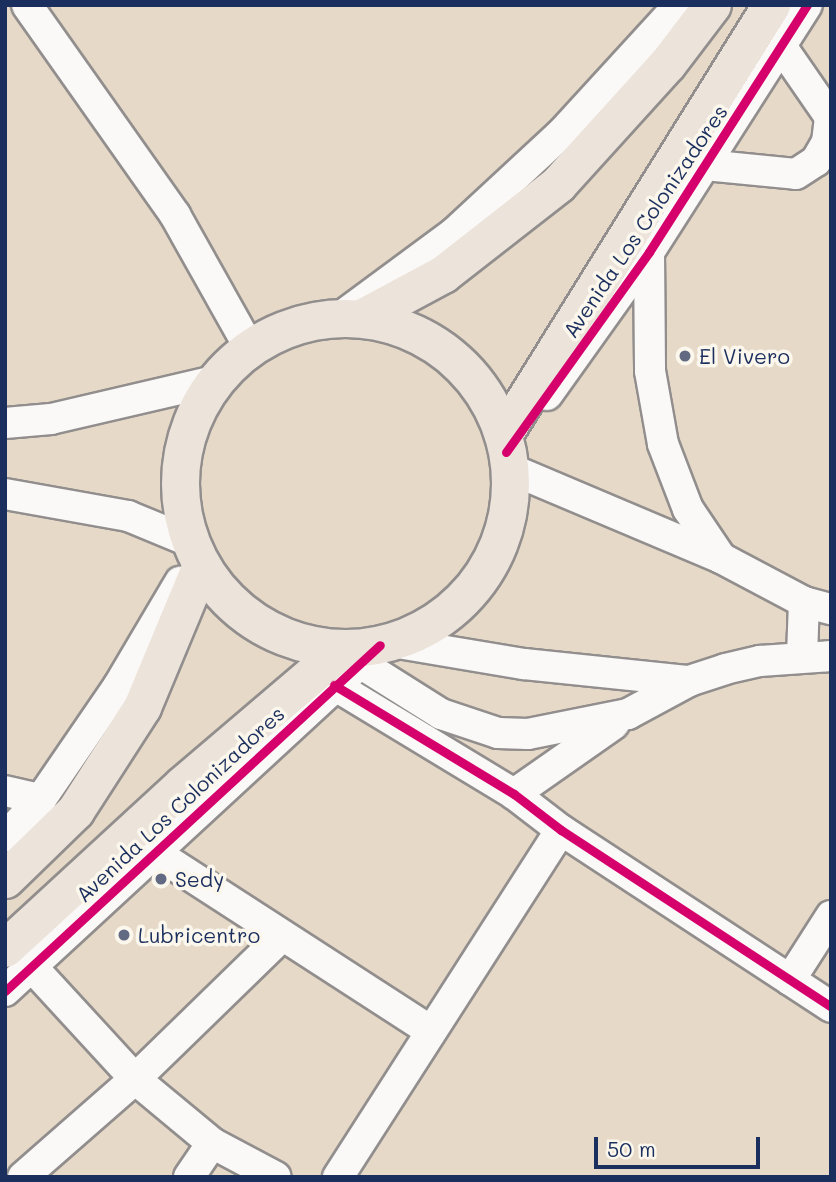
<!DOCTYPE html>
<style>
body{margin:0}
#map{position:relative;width:836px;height:1182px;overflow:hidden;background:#e6d9c8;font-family:Mali,sans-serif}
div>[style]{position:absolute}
.roads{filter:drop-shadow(2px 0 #918e8d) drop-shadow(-2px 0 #918e8d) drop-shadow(0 2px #918e8d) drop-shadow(0 -2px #918e8d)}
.minor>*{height:30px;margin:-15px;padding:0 15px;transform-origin:15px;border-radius:15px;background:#fbf9f7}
.major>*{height:37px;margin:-18.5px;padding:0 18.5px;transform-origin:18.5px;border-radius:18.5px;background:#ece3db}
.major>.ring{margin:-18.5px;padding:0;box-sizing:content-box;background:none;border:37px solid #ece3db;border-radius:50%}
.cycleway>*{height:9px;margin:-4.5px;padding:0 4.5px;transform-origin:4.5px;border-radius:4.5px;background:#d6006c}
.dots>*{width:19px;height:19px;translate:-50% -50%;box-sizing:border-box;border:4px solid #fbf7ec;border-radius:50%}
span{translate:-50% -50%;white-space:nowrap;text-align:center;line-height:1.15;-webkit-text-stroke:7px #fbf7ec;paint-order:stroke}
.street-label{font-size:21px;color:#1b2f5e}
.poi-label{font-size:21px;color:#1b2f5e}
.left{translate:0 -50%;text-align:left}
.frame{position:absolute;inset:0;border:7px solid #1b2f5e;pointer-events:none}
.scale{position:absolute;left:594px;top:1137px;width:166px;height:32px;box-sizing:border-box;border:4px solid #1b2f5e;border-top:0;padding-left:9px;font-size:21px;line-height:24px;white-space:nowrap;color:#1b2f5e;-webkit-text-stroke:5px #fbf7ec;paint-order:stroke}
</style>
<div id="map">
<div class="roads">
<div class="minor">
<i style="left:27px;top:5px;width:257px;rotate:54.8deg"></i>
<i style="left:175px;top:215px;width:151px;rotate:60.7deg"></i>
<i style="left:705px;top:165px;width:91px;rotate:5.6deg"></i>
<i style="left:796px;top:174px;width:24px;rotate:-33deg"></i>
<i style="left:816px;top:161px;width:22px;rotate:-60deg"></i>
<i style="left:827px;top:142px;width:25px;rotate:-83deg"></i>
<i style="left:830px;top:117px;width:86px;rotate:-124.6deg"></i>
<i style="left:649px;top:252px;width:119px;rotate:89.5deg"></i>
<i style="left:650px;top:371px;width:74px;rotate:79.9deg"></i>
<i style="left:663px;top:444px;width:70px;rotate:69deg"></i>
<i style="left:688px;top:509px;width:59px;rotate:56deg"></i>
<i style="left:342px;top:316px;width:139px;rotate:-36.5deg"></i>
<i style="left:454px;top:233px;width:146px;rotate:-42.8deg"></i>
<i style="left:561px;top:134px;width:175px;rotate:-47.5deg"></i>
<i style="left:547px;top:395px;width:176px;rotate:-54.5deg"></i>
<i style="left:649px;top:252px;width:293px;rotate:-57.4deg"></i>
<i style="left:5px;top:423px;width:46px;rotate:-5deg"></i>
<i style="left:51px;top:419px;width:167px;rotate:-13.1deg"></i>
<i style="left:508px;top:468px;width:231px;rotate:22.9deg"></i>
<i style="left:721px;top:558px;width:94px;rotate:27.9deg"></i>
<i style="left:804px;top:602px;width:28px;rotate:15deg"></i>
<i style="left:5px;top:494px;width:125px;rotate:10.1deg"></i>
<i style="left:128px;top:516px;width:68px;rotate:22.4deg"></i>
<i style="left:392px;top:642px;width:134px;rotate:9.5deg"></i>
<i style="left:524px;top:664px;width:166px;rotate:5.9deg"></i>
<i style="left:802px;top:656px;width:54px;rotate:-87.9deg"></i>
<i style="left:360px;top:663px;width:96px;rotate:32.2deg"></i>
<i style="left:441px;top:714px;width:60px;rotate:18.4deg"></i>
<i style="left:498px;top:733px;width:30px;rotate:2deg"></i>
<i style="left:528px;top:734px;width:102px;rotate:-11.3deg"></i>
<i style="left:628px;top:714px;width:69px;rotate:-28.4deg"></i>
<i style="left:689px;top:681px;width:38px;rotate:-18deg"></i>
<i style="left:725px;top:669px;width:36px;rotate:-13deg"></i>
<i style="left:760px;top:661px;width:71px;rotate:-4deg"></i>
<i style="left:334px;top:685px;width:210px;rotate:31.2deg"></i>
<i style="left:514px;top:794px;width:59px;rotate:37.5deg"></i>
<i style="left:561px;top:830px;width:323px;rotate:33.2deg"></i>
<i style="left:5px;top:791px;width:37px;rotate:13deg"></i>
<i style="left:514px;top:794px;width:122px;rotate:-35deg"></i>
<i style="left:5px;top:837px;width:52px;rotate:-46.5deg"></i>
<i style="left:41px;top:799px;width:138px;rotate:-55.6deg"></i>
<i style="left:119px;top:685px;width:120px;rotate:-59.4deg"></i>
<i style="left:154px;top:852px;width:330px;rotate:32.9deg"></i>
<i style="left:32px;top:967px;width:152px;rotate:47.4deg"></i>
<i style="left:135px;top:1079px;width:100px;rotate:39.7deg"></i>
<i style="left:212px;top:1143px;width:72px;rotate:28deg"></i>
<i style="left:790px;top:980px;width:76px;rotate:-57.4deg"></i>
<i style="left:5px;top:991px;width:510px;rotate:-42.7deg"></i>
<i style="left:23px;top:1177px;width:149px;rotate:-41.2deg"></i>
<i style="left:135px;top:1079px;width:205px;rotate:-44.2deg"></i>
<i style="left:189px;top:1177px;width:41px;rotate:-55.9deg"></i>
<i style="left:338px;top:1177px;width:412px;rotate:-57.3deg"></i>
</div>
<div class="major">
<i style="left:361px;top:318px;width:93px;rotate:-28.2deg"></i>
<i style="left:443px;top:274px;width:146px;rotate:-38deg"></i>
<i style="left:558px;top:184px;width:162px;rotate:-47.8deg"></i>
<i style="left:667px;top:64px;width:74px;rotate:-52.7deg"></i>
<i class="ring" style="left:180px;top:318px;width:293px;height:293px"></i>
<i style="left:503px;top:435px;width:507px;rotate:-58.07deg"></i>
<i style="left:5px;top:879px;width:98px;rotate:-44.2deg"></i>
<i style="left:75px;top:811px;width:124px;rotate:-57.2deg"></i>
<i style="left:142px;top:707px;width:154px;rotate:-67.4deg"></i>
<i style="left:5px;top:948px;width:241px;rotate:-42.6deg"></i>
<i style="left:182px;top:785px;width:210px;rotate:-40.4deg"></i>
</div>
</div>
<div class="cycleway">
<i style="left:506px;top:452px;width:246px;rotate:-54.4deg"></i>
<i style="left:649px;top:252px;width:293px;rotate:-57.4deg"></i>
<i style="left:334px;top:685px;width:210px;rotate:31.2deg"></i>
<i style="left:514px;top:794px;width:59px;rotate:37.5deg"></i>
<i style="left:561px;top:830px;width:323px;rotate:33.2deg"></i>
<i style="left:5px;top:991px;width:510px;rotate:-42.7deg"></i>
</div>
<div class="dots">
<i style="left:685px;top:356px;background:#626a83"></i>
<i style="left:161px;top:879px;background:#626a83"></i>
<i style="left:124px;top:935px;background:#626a83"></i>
</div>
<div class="street-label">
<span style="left:645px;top:221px;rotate:-56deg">Avenida Los Colonizadores</span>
<span style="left:180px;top:804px;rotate:-43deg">Avenida Los Colonizadores</span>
</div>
<div class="poi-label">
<span class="left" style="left:699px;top:356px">El Vivero</span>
<span class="left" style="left:175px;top:879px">Sedy</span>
<span class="left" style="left:138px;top:935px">Lubricentro</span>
</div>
<div class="frame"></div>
<div class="scale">50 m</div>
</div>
